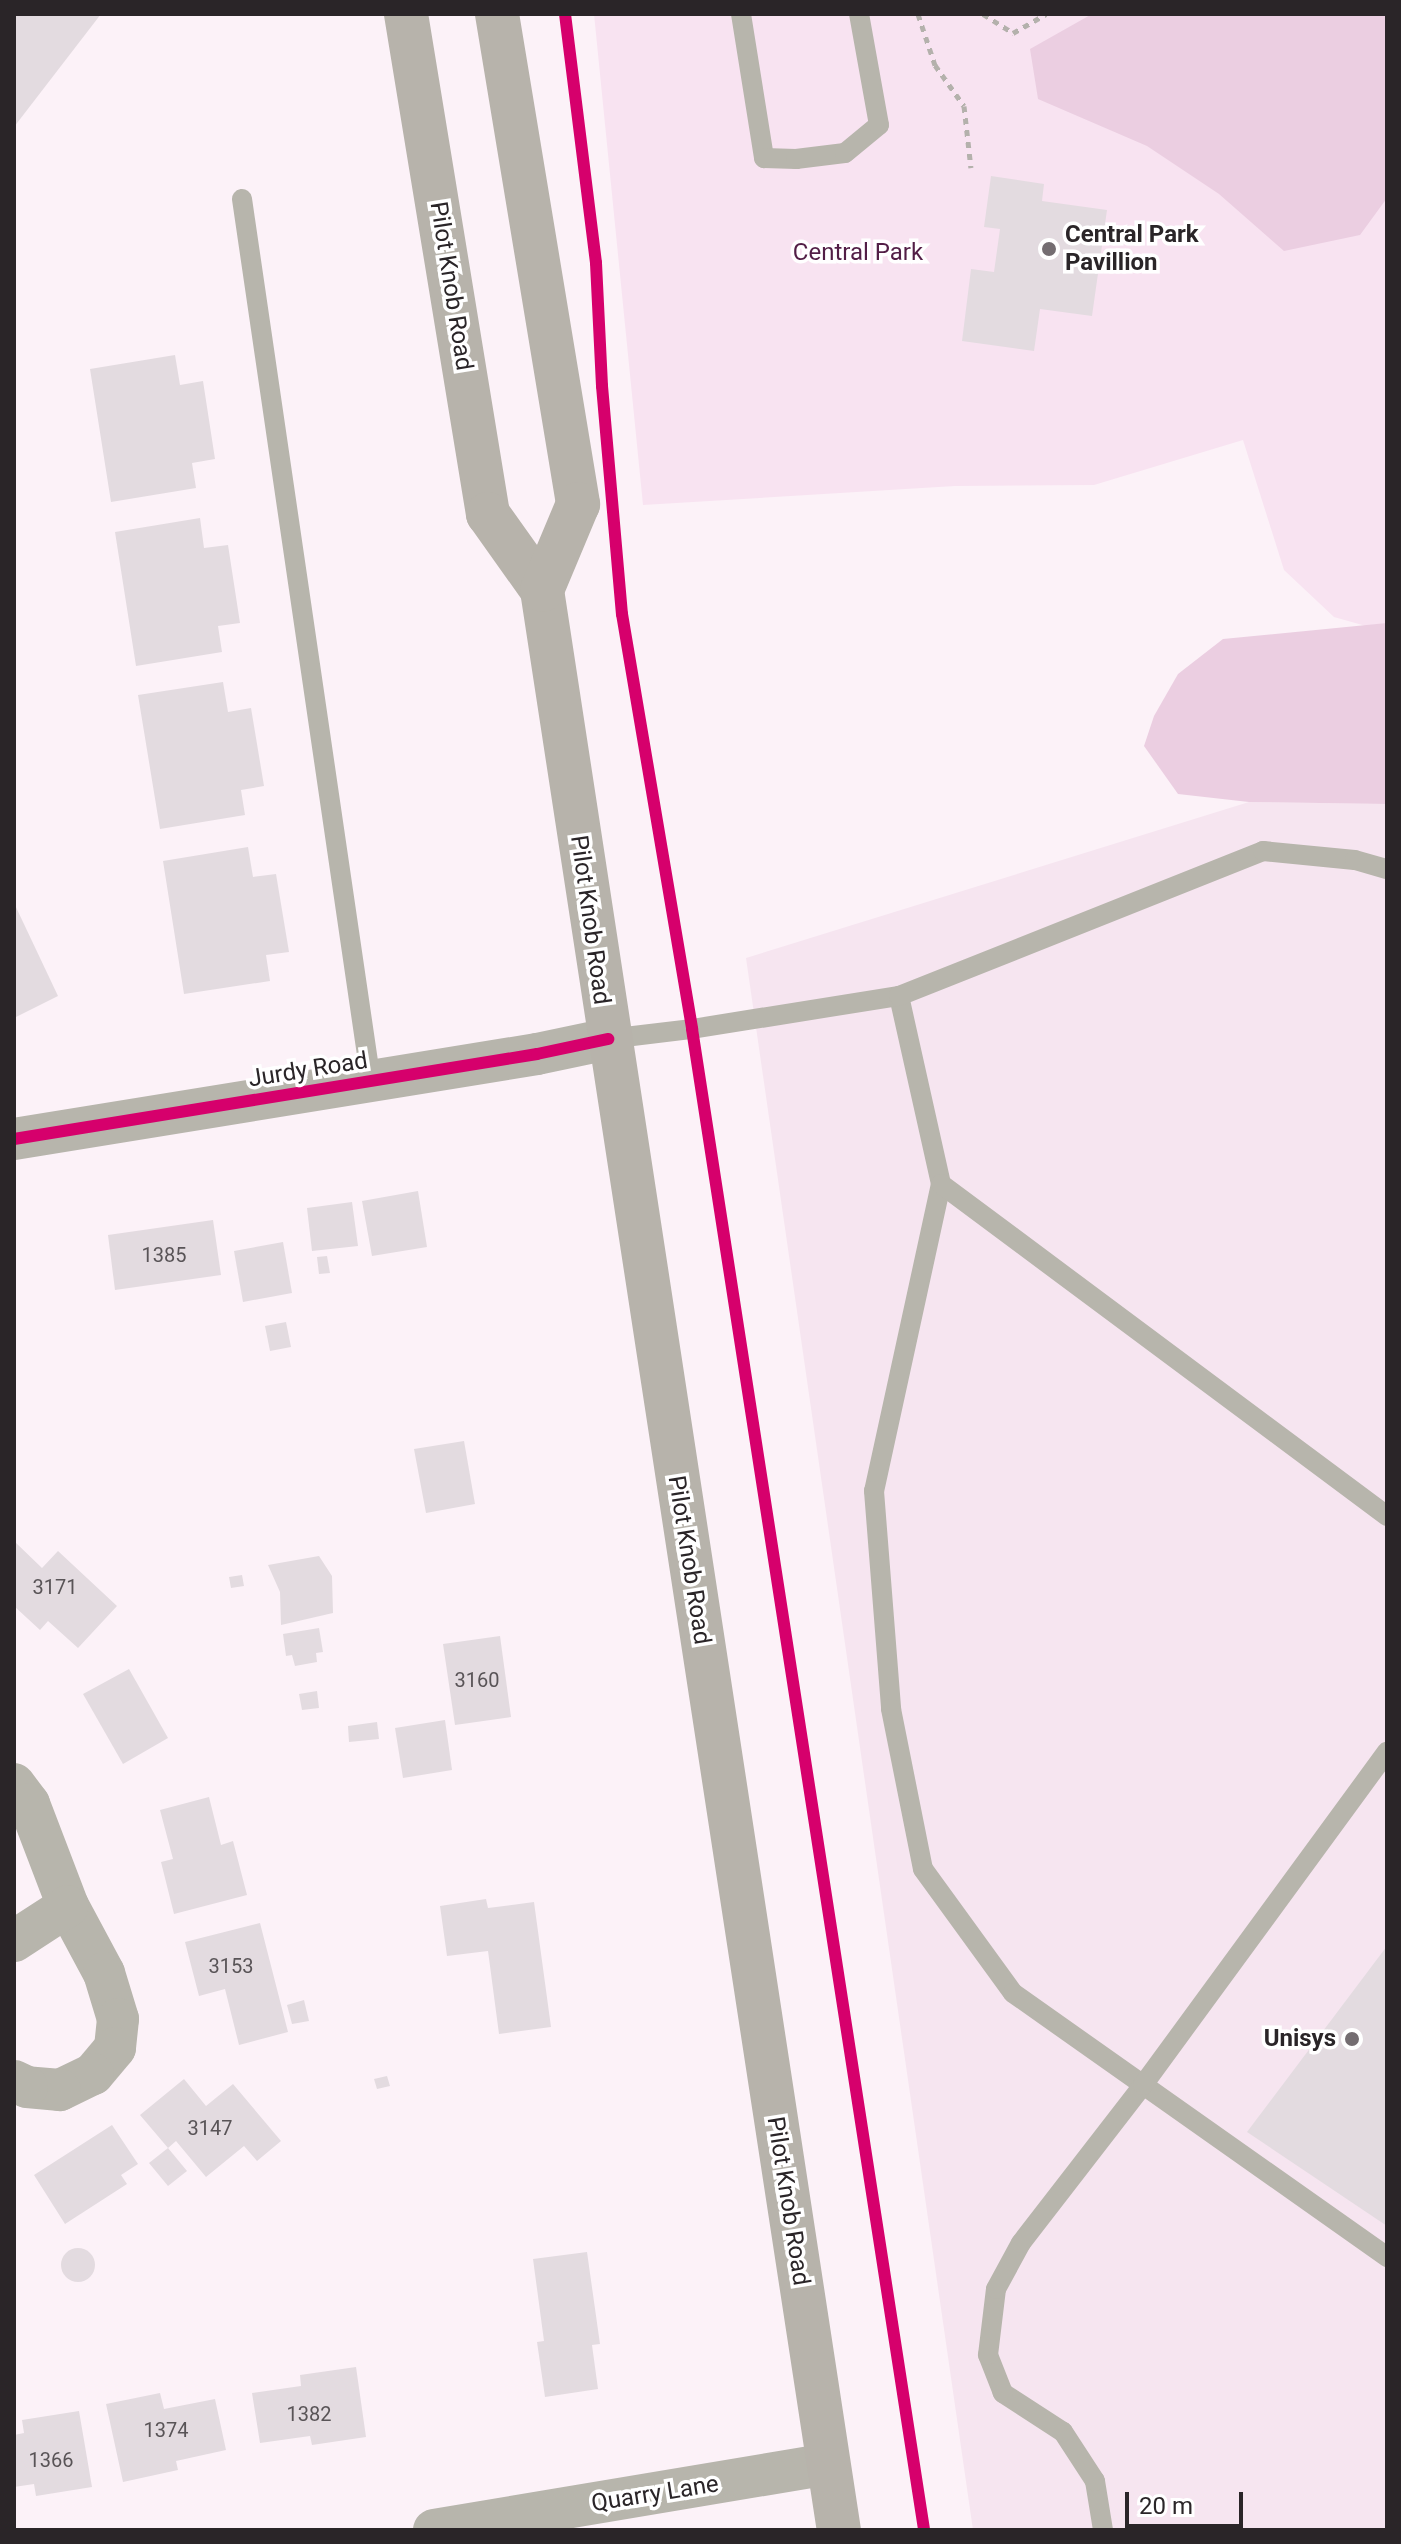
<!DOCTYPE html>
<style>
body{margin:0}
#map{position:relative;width:1401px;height:2544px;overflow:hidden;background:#fcf2f8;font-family:Roboto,sans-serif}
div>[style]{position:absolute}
.built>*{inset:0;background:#f6e5f0}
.green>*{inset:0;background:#f8e3f1}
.forest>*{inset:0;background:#ebcee1}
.building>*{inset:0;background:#e3dbe0}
.round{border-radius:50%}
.path>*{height:5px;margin-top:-2.5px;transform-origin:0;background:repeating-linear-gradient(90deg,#b4b1ac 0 6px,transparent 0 12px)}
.service>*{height:20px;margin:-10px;padding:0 10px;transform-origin:10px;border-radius:10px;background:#b7b5ac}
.minor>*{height:42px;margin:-21px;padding:0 21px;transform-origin:21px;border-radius:21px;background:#b7b5ac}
.secondary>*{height:44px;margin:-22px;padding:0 22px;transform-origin:22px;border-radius:22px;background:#b7b3ab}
.cycleway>*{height:12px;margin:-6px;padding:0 6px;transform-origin:6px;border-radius:6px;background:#d6006c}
.dots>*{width:22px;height:22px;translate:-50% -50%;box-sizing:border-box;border:4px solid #fff;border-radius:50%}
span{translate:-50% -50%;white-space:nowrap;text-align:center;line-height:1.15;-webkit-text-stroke:7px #fff;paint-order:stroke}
.number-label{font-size:20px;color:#595457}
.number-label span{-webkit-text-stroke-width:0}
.poi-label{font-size:24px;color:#2a2528;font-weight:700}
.left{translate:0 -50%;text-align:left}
.right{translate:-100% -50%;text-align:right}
.park-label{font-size:24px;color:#521e46}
.street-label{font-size:24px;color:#2a2528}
.frame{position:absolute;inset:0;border:16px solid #2a2528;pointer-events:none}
.scale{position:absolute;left:1125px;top:2492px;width:118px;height:36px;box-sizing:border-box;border:4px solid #2a2528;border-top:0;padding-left:10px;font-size:24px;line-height:28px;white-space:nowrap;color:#2a2528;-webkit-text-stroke:6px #fff;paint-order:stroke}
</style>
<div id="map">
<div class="built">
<i style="clip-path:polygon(1249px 802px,1387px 804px,1387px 2530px,973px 2530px,746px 958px)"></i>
</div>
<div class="green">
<i style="clip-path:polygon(594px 14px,1387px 14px,1387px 632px,1334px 617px,1284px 570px,1243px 440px,1094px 485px,955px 486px,643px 505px)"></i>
</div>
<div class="forest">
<i style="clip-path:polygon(1092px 14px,1387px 14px,1387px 198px,1360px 235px,1284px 251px,1219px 194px,1147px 146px,1038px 99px,1030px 49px)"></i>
<i style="clip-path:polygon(1387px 623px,1387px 804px,1249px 802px,1178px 794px,1144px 746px,1154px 716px,1178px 674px,1223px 639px)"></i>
</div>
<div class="building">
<i style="clip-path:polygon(14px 14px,101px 14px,14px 127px)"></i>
<i style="clip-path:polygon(991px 176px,1044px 184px,1042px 201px,1107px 210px,1092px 316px,1040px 309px,1034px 351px,962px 341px,971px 269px,994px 272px,1000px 229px,984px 227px)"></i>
<i style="clip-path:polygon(175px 355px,180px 385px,203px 381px,215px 459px,192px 463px,196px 488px,111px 502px,90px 369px)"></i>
<i style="clip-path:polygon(200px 518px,204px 548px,228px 545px,240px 623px,218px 626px,222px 652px,136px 666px,115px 532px)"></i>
<i style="clip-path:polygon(223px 682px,228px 712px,251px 708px,264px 786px,241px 790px,245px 815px,160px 829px,138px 695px)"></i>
<i style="clip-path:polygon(248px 847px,253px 877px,276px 874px,289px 952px,266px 955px,270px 981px,184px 994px,163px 861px)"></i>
<i style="clip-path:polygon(14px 903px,58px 996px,14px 1018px)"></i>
<i style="clip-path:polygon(418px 1191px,427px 1247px,372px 1256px,362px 1201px)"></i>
<i style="clip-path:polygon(352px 1202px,358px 1246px,312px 1251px,307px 1208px)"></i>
<i style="clip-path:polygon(213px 1220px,221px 1275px,115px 1290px,108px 1235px)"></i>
<i style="clip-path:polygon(283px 1242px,292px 1293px,243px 1302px,234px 1251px)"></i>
<i style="clip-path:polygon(327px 1256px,330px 1273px,319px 1274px,317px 1257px)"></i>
<i style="clip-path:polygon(286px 1322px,291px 1347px,270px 1351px,265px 1326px)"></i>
<i style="clip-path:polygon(464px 1441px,475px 1504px,426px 1513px,414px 1449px)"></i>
<i style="clip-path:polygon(14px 1541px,42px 1568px,58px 1551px,117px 1606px,78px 1648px,48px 1621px,40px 1630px,14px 1606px)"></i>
<i style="clip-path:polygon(319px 1556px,332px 1576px,333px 1613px,281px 1625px,280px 1592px,268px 1565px)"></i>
<i style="clip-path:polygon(242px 1575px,244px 1586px,231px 1588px,229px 1577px)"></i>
<i style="clip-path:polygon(319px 1628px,323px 1652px,316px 1653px,317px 1662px,295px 1666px,292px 1655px,286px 1656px,283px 1634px)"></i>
<i style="clip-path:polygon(500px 1636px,511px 1717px,455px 1725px,443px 1644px)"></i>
<i style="clip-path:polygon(129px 1669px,168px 1738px,123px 1764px,83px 1694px)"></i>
<i style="clip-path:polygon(317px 1691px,319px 1708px,302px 1710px,299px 1694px)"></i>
<i style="clip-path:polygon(445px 1720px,452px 1770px,403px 1778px,395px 1728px)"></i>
<i style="clip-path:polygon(377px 1722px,379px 1739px,349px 1742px,348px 1726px)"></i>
<i style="clip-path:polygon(209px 1797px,221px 1845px,233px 1841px,247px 1895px,174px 1914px,161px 1862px,173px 1859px,160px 1810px)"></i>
<i style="clip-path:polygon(486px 1899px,488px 1908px,534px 1902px,551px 2027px,499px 2034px,488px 1951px,447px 1956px,440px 1906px)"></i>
<i style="clip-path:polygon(260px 1923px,288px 2032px,239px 2045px,225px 1989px,199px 1996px,185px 1942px)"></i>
<i style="clip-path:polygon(1387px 1946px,1387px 2226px,1247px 2132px)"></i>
<i style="clip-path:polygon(304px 2000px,309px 2021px,292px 2024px,287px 2005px)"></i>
<i style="clip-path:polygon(387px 2076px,390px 2086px,377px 2089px,374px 2079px)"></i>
<i style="clip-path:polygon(184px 2079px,206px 2106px,233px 2084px,281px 2141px,257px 2161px,244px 2146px,206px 2177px,176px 2141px,168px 2148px,140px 2115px)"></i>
<i style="clip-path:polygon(112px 2125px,138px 2164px,121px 2175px,127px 2184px,65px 2224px,34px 2175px)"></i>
<i style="clip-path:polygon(168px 2148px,187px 2171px,168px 2186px,149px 2163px)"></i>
<i class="round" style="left:61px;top:2248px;width:34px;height:34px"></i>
<i style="clip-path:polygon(587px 2252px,600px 2344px,592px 2345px,598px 2389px,545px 2397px,537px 2342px,544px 2341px,533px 2259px)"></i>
<i style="clip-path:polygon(356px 2367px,366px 2437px,312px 2445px,310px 2436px,260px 2443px,252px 2393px,301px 2386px,300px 2375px)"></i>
<i style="clip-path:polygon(160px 2393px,164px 2409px,215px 2399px,226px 2450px,176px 2461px,178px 2470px,123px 2482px,106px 2404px)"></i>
<i style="clip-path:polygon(79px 2411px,92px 2487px,36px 2496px,34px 2484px,14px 2487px,14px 2435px,24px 2433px,22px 2420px)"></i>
</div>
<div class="path">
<i style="left:918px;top:14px;width:54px;rotate:71.6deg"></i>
<i style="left:935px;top:65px;width:50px;rotate:54.7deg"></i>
<i style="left:964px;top:106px;width:62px;rotate:83.6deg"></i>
<i style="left:983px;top:14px;width:36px;rotate:32deg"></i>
<i style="left:1013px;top:33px;width:38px;rotate:-30deg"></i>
</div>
<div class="service">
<i style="left:741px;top:14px;width:146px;rotate:80.9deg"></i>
<i style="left:764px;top:158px;width:32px;rotate:2deg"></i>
<i style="left:796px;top:159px;width:49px;rotate:-7deg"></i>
<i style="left:845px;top:153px;width:44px;rotate:-39.5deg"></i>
<i style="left:879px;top:125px;width:113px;rotate:-100.2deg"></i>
<i style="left:242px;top:199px;width:892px;rotate:81.69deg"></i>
<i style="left:899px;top:996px;width:193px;rotate:77.4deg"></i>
<i style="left:941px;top:1184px;width:314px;rotate:102.3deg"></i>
<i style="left:874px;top:1491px;width:219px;rotate:85.5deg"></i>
<i style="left:891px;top:1709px;width:163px;rotate:78.7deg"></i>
<i style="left:923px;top:1869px;width:153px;rotate:54deg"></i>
<i style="left:1013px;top:1993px;width:458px;rotate:35.2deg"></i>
<i style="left:608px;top:1039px;width:85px;rotate:-6.8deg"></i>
<i style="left:692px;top:1029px;width:210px;rotate:-9.1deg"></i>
<i style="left:899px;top:996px;width:392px;rotate:-21.7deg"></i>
<i style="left:1263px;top:851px;width:92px;rotate:5.6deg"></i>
<i style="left:1355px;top:860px;width:33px;rotate:16deg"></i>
<i style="left:941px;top:1184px;width:556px;rotate:36.66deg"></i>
<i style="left:1103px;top:2530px;width:50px;rotate:-99.3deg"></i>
<i style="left:1095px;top:2481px;width:59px;rotate:-123.1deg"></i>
<i style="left:1063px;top:2432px;width:72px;rotate:-147deg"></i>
<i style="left:1003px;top:2393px;width:41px;rotate:-111.5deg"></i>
<i style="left:988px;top:2355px;width:66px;rotate:-83.1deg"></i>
<i style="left:996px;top:2289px;width:52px;rotate:-61.5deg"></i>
<i style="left:1021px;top:2243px;width:200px;rotate:-52.3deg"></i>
<i style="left:1143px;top:2085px;width:413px;rotate:-53.8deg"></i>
</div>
<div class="minor">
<i style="left:14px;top:1139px;width:530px;rotate:-9.23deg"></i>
<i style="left:537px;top:1054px;width:73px;rotate:-11.9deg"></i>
<i style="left:14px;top:1784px;width:25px;rotate:53deg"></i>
<i style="left:29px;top:1804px;width:109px;rotate:69.1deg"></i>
<i style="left:68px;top:1906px;width:76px;rotate:61.8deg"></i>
<i style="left:104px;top:1973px;width:48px;rotate:73.1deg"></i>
<i style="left:118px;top:2019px;width:29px;rotate:96deg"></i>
<i style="left:115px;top:2048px;width:34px;rotate:130deg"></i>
<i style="left:93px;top:2074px;width:37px;rotate:154deg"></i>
<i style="left:60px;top:2090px;width:33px;rotate:-175deg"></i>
<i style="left:27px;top:2087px;width:14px;rotate:-155deg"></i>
<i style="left:14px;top:1941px;width:64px;rotate:-32.9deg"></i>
<i style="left:434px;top:2530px;width:400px;rotate:-9.5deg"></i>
</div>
<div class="secondary">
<i style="left:406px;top:14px;width:507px;rotate:80.69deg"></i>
<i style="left:488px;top:514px;width:93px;rotate:54.6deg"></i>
<i style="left:542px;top:590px;width:1963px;rotate:81.3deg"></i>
<i style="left:497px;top:14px;width:497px;rotate:80.6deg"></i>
<i style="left:578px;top:504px;width:93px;rotate:112.7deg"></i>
</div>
<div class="cycleway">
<i style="left:565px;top:14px;width:251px;rotate:82.9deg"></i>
<i style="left:596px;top:263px;width:123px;rotate:87.2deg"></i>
<i style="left:602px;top:386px;width:229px;rotate:85deg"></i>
<i style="left:622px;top:614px;width:421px;rotate:80.4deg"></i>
<i style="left:692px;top:1029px;width:1519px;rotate:81.21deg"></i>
<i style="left:14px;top:1139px;width:530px;rotate:-9.23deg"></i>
<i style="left:537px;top:1054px;width:73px;rotate:-11.9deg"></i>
</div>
<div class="dots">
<i style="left:1049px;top:249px;background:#746d71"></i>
<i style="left:1352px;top:2039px;background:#746d71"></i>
</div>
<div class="number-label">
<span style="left:164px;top:1255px">1385</span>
<span style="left:55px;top:1587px">3171</span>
<span style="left:477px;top:1680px">3160</span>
<span style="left:231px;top:1966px">3153</span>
<span style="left:210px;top:2128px">3147</span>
<span style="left:309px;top:2414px">1382</span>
<span style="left:166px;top:2430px">1374</span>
<span style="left:51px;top:2460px">1366</span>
</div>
<div class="poi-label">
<span class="left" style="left:1065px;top:249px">Central Park<br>Pavillion</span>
<span class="right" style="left:1336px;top:2039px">Unisys</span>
</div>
<div class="park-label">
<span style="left:858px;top:253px">Central Park</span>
</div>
<div class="street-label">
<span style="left:451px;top:286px;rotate:81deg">Pilot Knob Road</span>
<span style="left:590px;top:920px;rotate:82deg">Pilot Knob Road</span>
<span style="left:308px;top:1070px;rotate:-9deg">Jurdy Road</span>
<span style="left:689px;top:1560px;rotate:81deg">Pilot Knob Road</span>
<span style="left:788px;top:2201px;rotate:81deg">Pilot Knob Road</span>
<span style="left:655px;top:2494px;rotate:-9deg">Quarry Lane</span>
</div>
<div class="frame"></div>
<div class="scale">20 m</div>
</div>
